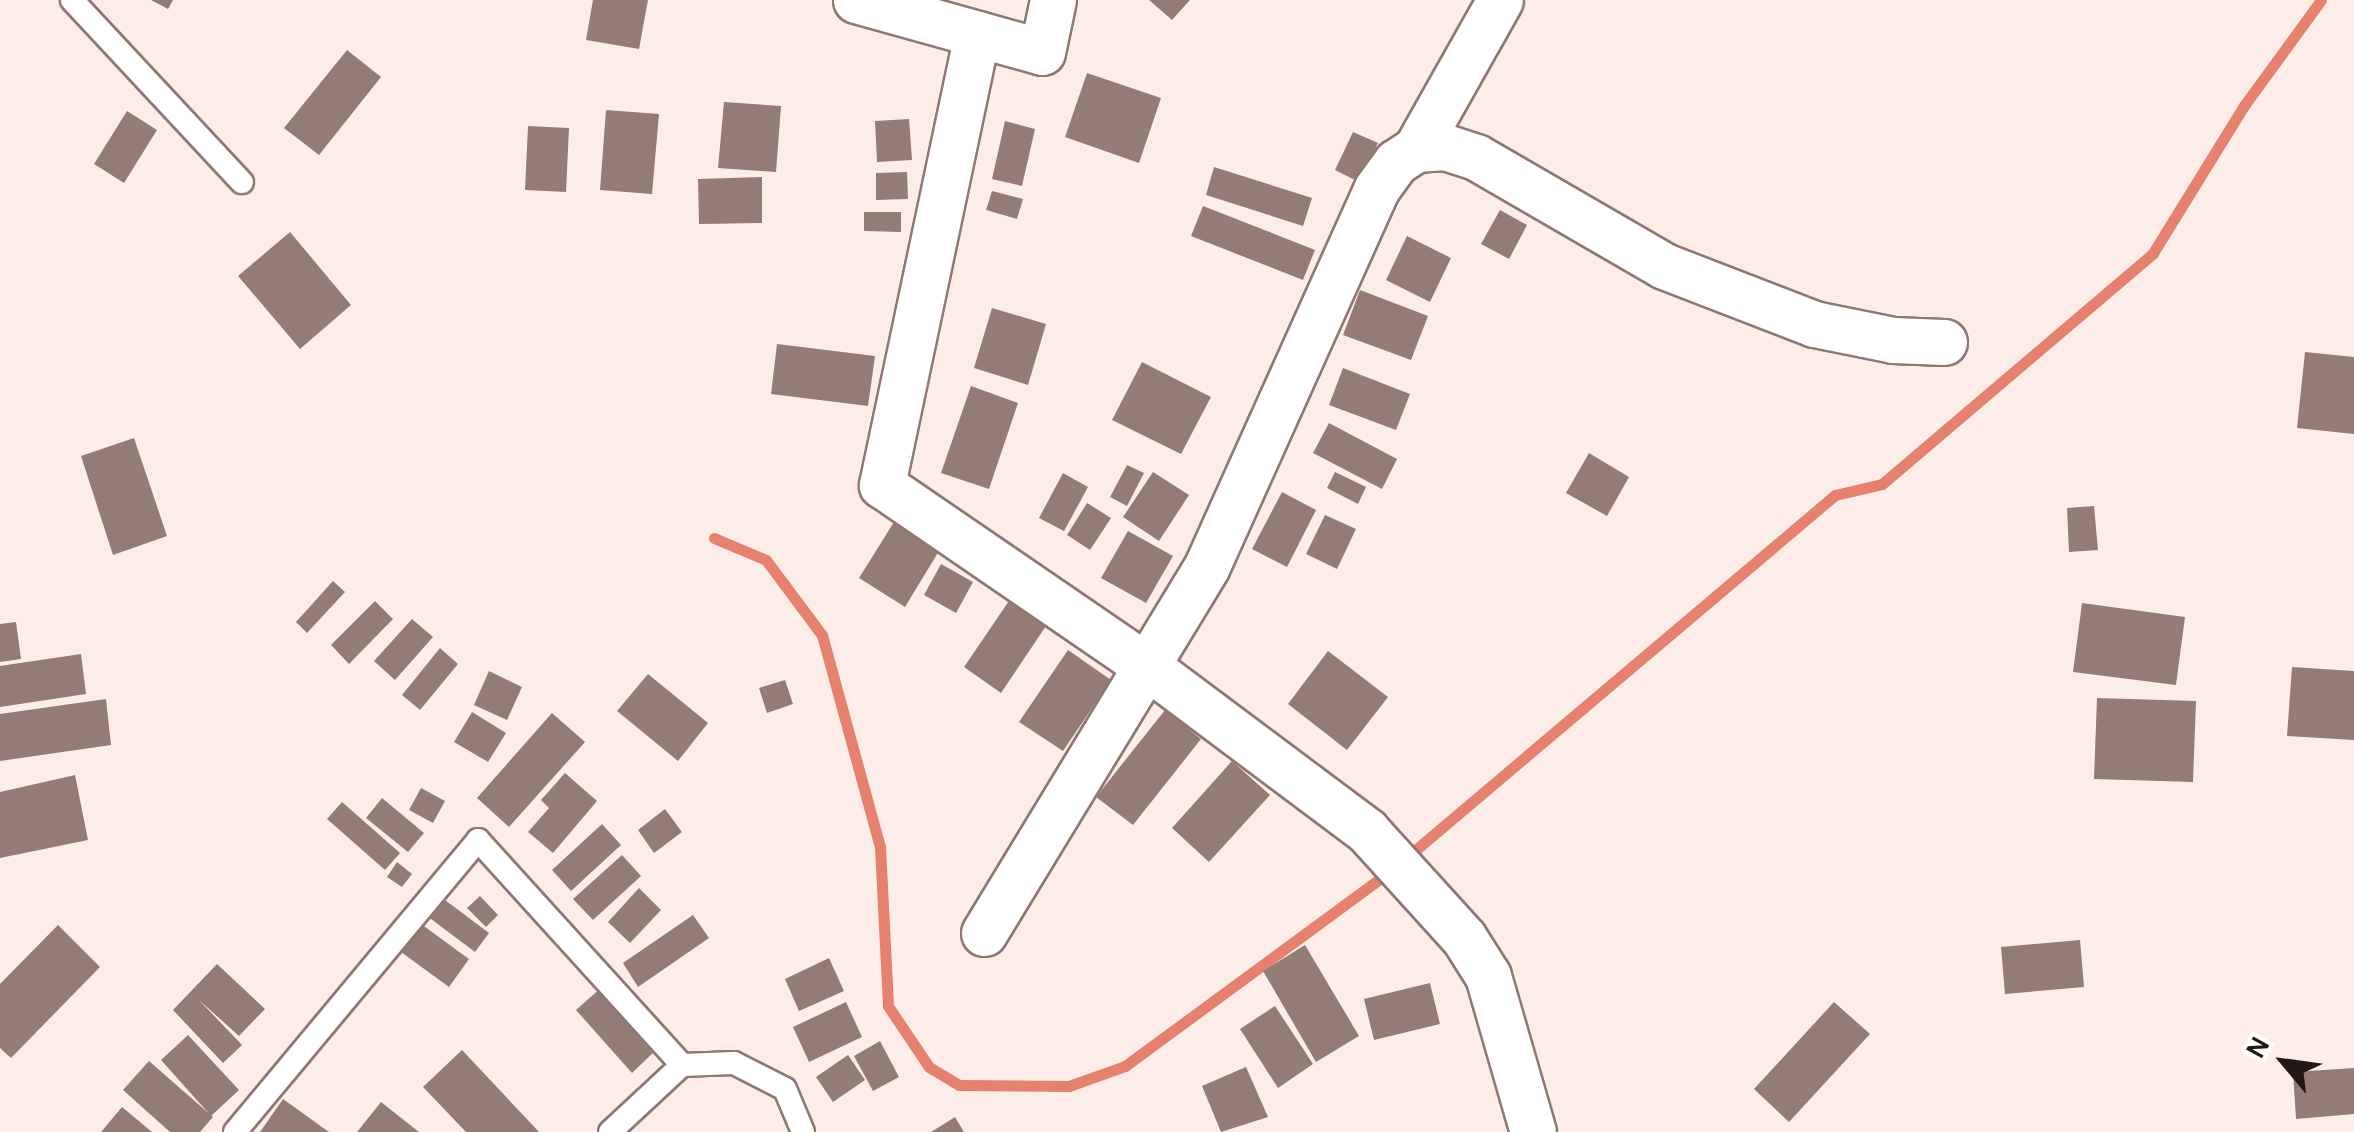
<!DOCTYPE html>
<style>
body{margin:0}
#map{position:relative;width:2354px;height:1132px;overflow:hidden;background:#fdede9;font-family:Karla,sans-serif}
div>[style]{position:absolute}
.stream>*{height:11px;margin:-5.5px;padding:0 5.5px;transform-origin:5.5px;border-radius:5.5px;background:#e6816d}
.building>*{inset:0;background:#947c76}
.roads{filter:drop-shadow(2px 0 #8f7772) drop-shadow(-2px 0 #8f7772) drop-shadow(0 2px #8f7772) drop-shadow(0 -2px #8f7772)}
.service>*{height:22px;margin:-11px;padding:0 11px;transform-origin:11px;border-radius:11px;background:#fff}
.minor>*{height:45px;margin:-22.5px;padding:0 22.5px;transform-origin:22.5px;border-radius:22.5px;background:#fff}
span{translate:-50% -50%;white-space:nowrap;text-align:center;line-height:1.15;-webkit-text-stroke:8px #fefefe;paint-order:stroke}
.north{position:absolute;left:2234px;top:1012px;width:100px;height:100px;-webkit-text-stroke:8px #fefefe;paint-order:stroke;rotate:299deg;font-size:28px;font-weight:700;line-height:40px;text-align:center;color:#221917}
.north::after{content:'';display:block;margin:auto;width:35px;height:45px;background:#221917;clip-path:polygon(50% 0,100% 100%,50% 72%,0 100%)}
</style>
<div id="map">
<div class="stream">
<i style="left:714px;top:538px;width:56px;rotate:22.9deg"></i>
<i style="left:766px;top:560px;width:94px;rotate:53.3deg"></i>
<i style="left:822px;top:635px;width:220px;rotate:74.7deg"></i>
<i style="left:880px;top:847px;width:159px;rotate:87.1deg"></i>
<i style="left:888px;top:1006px;width:73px;rotate:56.1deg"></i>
<i style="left:929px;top:1067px;width:35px;rotate:31deg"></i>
<i style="left:959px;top:1085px;width:110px;rotate:0.5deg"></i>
<i style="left:1069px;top:1086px;width:59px;rotate:-19.7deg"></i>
<i style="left:1125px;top:1066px;width:331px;rotate:-36.3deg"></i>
<i style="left:1406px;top:858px;width:562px;rotate:-40.24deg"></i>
<i style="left:1835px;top:495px;width:48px;rotate:-13.2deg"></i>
<i style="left:1882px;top:484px;width:356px;rotate:-40.4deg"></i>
<i style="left:2153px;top:253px;width:172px;rotate:-58.3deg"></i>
<i style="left:2243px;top:107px;width:132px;rotate:-53.9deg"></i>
</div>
<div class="building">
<i style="clip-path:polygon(151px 0,173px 0,168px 9px)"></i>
<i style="clip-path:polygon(593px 0,648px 0,639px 49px,586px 40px)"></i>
<i style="clip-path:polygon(1149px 0,1190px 0,1172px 20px)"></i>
<i style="clip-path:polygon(347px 50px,381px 77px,319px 155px,284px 128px)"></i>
<i style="clip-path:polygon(1087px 73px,1161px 98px,1139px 163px,1065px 137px)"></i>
<i style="clip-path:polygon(724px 102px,781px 106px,776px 172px,718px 168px)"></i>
<i style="clip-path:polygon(606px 110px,659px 114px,652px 194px,600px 190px)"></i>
<i style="clip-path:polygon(127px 111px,157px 130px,124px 183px,94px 164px)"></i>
<i style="clip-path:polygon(909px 119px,912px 160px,877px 162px,875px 121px)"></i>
<i style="clip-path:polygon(1005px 121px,1035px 129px,1022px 186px,992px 179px)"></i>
<i style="clip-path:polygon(528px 126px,569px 128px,566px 192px,525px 190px)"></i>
<i style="clip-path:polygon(1353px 132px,1378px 143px,1359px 182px,1335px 170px)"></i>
<i style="clip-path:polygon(1214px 167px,1312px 198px,1303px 226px,1206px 195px)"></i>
<i style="clip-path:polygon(907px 172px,908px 199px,876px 200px,876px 173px)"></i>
<i style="clip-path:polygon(762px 177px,762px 223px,699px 224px,698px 179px)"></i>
<i style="clip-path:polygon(992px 191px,1023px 199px,1017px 219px,986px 210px)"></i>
<i style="clip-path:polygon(1203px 206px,1315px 250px,1303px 280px,1191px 236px)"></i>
<i style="clip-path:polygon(1500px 210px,1527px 225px,1509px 259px,1481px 244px)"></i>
<i style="clip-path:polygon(864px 212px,901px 212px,901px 232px,864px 231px)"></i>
<i style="clip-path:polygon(290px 232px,351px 305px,300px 349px,238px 276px)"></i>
<i style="clip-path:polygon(1407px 236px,1451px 258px,1430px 302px,1386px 280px)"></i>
<i style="clip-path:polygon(1360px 290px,1428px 316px,1411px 360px,1343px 335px)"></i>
<i style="clip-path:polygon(992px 308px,1046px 324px,1028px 385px,974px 368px)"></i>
<i style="clip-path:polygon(777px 344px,875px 356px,868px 406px,771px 394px)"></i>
<i style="clip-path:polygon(2305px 352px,2354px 357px,2354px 434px,2297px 428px)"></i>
<i style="clip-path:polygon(1142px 362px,1211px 397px,1181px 454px,1112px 420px)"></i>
<i style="clip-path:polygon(1343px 368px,1410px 394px,1396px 430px,1329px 405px)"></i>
<i style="clip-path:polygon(971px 386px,1018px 403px,989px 489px,941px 473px)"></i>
<i style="clip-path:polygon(1329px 423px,1397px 459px,1382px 489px,1313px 453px)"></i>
<i style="clip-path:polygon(134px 438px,167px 536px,113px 555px,81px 456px)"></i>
<i style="clip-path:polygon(1589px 453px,1629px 477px,1607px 516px,1566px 493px)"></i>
<i style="clip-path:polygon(1127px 465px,1144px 473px,1127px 506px,1110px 497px)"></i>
<i style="clip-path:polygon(1153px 472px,1189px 495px,1159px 541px,1123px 517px)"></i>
<i style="clip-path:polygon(1335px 472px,1366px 487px,1358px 504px,1327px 488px)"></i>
<i style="clip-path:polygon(1063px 473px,1088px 487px,1064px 531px,1039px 518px)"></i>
<i style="clip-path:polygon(1282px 492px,1316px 510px,1287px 567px,1252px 549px)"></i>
<i style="clip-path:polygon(1087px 503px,1111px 518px,1090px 550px,1067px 535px)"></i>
<i style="clip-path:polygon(2094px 506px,2098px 550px,2069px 552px,2067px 508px)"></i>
<i style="clip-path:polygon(1325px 515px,1356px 529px,1337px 569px,1306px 554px)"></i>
<i style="clip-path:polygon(894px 522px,939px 551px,905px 607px,859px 578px)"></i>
<i style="clip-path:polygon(1128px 531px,1173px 556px,1146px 603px,1101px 578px)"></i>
<i style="clip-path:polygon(941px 564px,973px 582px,956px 613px,924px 595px)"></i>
<i style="clip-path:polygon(333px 581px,345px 592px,307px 633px,296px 622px)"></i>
<i style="clip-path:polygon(1013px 595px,1050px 620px,1001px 693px,964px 667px)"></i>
<i style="clip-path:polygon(375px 601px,393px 619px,349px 664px,331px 645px)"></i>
<i style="clip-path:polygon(2082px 603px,2185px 617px,2176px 685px,2073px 672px)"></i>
<i style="clip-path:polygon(412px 619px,433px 637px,395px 680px,374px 661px)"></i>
<i style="clip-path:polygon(16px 622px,21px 659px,0 662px,0 624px)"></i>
<i style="clip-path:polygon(440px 648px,458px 664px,420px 710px,402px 695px)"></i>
<i style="clip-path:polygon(1068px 650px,1111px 680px,1063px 751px,1019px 722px)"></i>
<i style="clip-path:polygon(1328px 651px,1388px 697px,1347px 750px,1288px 704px)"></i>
<i style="clip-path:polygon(81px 654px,86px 694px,0 707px,0 666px)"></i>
<i style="clip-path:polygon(2292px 667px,2354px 671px,2354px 740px,2287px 736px)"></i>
<i style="clip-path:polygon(489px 671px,522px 687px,507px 720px,474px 705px)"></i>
<i style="clip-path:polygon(648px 674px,708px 723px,678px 761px,617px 711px)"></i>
<i style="clip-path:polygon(785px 680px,793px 704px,767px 713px,759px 688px)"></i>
<i style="clip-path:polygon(2097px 698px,2196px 701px,2193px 782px,2094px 779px)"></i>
<i style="clip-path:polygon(106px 699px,111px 745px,0 761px,0 714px)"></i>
<i style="clip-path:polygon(1165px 710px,1201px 739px,1133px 825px,1096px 797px)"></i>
<i style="clip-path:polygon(472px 712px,506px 733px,488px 762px,454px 742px)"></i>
<i style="clip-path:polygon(552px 713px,585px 742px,509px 827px,477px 798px)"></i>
<i style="clip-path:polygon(1232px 761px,1270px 795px,1209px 862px,1172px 828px)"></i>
<i style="clip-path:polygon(565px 773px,597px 801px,553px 853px,528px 832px,549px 808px,541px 800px)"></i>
<i style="clip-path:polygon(75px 775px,88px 840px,0 858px,0 792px)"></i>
<i style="clip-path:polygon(421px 788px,445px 801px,433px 823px,409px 810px)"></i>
<i style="clip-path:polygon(382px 798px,424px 833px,408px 852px,366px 818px)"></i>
<i style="clip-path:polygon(342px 802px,400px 853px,385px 870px,327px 819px)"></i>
<i style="clip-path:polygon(665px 809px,682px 832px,654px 853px,638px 830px)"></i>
<i style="clip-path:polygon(602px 824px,621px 845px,571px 891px,552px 870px)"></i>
<i style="clip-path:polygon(622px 855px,641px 876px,593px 920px,573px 899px)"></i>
<i style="clip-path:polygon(397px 862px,412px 874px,402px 887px,387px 877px)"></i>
<i style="clip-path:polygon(639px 888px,661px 910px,630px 943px,608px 922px)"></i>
<i style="clip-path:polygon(437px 894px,489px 933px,475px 952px,423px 913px)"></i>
<i style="clip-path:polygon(480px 896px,498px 915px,486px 927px,467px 908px)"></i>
<i style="clip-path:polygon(693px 915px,709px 938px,638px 987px,623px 963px)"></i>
<i style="clip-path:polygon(421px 924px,469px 959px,449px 987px,401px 952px)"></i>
<i style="clip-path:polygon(58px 925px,100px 967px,11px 1058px,0 1048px,0 984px)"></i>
<i style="clip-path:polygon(2080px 940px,2084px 987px,2005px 994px,2001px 947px)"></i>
<i style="clip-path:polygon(1305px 945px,1359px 1036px,1316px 1062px,1263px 971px)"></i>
<i style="clip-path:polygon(829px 958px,844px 991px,799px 1011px,785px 979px)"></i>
<i style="clip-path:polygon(217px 964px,265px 1009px,239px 1036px,199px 1000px,242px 1045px,223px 1063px,173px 1010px)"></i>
<i style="clip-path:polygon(1430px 983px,1440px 1024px,1374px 1040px,1364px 999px)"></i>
<i style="clip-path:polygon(602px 987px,657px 1049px,632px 1073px,576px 1010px)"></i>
<i style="clip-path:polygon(846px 1002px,862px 1037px,809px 1062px,793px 1027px)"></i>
<i style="clip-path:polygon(1834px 1002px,1870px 1034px,1789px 1122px,1754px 1089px)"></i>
<i style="clip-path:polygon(1275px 1006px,1313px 1064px,1278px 1088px,1240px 1029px)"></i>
<i style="clip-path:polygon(188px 1035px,239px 1090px,211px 1116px,161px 1060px)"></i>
<i style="clip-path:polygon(880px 1041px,899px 1077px,873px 1091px,854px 1056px)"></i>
<i style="clip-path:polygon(462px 1050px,539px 1132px,466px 1132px,423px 1087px)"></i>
<i style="clip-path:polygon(848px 1055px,865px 1080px,833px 1102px,816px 1077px)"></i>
<i style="clip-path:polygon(149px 1061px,213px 1117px,200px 1132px,170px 1132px,123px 1090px)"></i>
<i style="clip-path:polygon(1246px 1067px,1268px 1117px,1221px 1132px,1202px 1086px)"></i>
<i style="clip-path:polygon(2354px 1068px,2354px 1114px,2296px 1119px,2293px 1072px)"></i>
<i style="clip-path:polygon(283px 1099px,329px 1132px,260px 1132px)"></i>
<i style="clip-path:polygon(381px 1102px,419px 1132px,357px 1132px)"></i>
<i style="clip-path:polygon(122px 1107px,152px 1132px,101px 1132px)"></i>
<i style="clip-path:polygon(955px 1117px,964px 1132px,931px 1132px)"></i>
</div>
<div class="roads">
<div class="service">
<i style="left:72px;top:0;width:249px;rotate:47deg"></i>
<i style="left:235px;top:1132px;width:380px;rotate:-50.2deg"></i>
<i style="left:478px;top:840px;width:304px;rotate:47.8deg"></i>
<i style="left:610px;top:1132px;width:98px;rotate:-42.9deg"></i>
<i style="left:682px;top:1065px;width:52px;rotate:-2.2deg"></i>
<i style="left:734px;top:1063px;width:57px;rotate:27deg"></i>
<i style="left:785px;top:1089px;width:47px;rotate:67.3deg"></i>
</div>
<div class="minor">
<i style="left:856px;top:0;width:193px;rotate:15.6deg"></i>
<i style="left:1042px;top:52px;width:53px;rotate:-78.1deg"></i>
<i style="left:977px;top:34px;width:461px;rotate:101.9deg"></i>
<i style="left:882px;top:485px;width:322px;rotate:34.4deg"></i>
<i style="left:1148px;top:667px;width:274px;rotate:36.8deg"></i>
<i style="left:1367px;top:831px;width:144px;rotate:47.8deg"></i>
<i style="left:1464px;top:938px;width:45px;rotate:57.7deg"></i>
<i style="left:1488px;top:976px;width:162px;rotate:73.9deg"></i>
<i style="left:1416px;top:149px;width:171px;rotate:-60.6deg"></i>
<i style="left:984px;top:933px;width:429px;rotate:-58.7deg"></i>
<i style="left:1207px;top:566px;width:414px;rotate:-65.8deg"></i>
<i style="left:1377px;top:188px;width:32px;rotate:-54deg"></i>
<i style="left:1396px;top:162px;width:24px;rotate:-33deg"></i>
<i style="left:1416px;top:149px;width:29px;rotate:-4deg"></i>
<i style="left:1445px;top:147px;width:33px;rotate:18deg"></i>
<i style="left:1476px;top:157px;width:217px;rotate:30.1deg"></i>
<i style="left:1664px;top:266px;width:161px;rotate:21.1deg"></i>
<i style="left:1814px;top:324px;width:81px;rotate:11.4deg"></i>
<i style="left:1893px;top:340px;width:51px;rotate:2.2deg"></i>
</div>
</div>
<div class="north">N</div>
</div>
